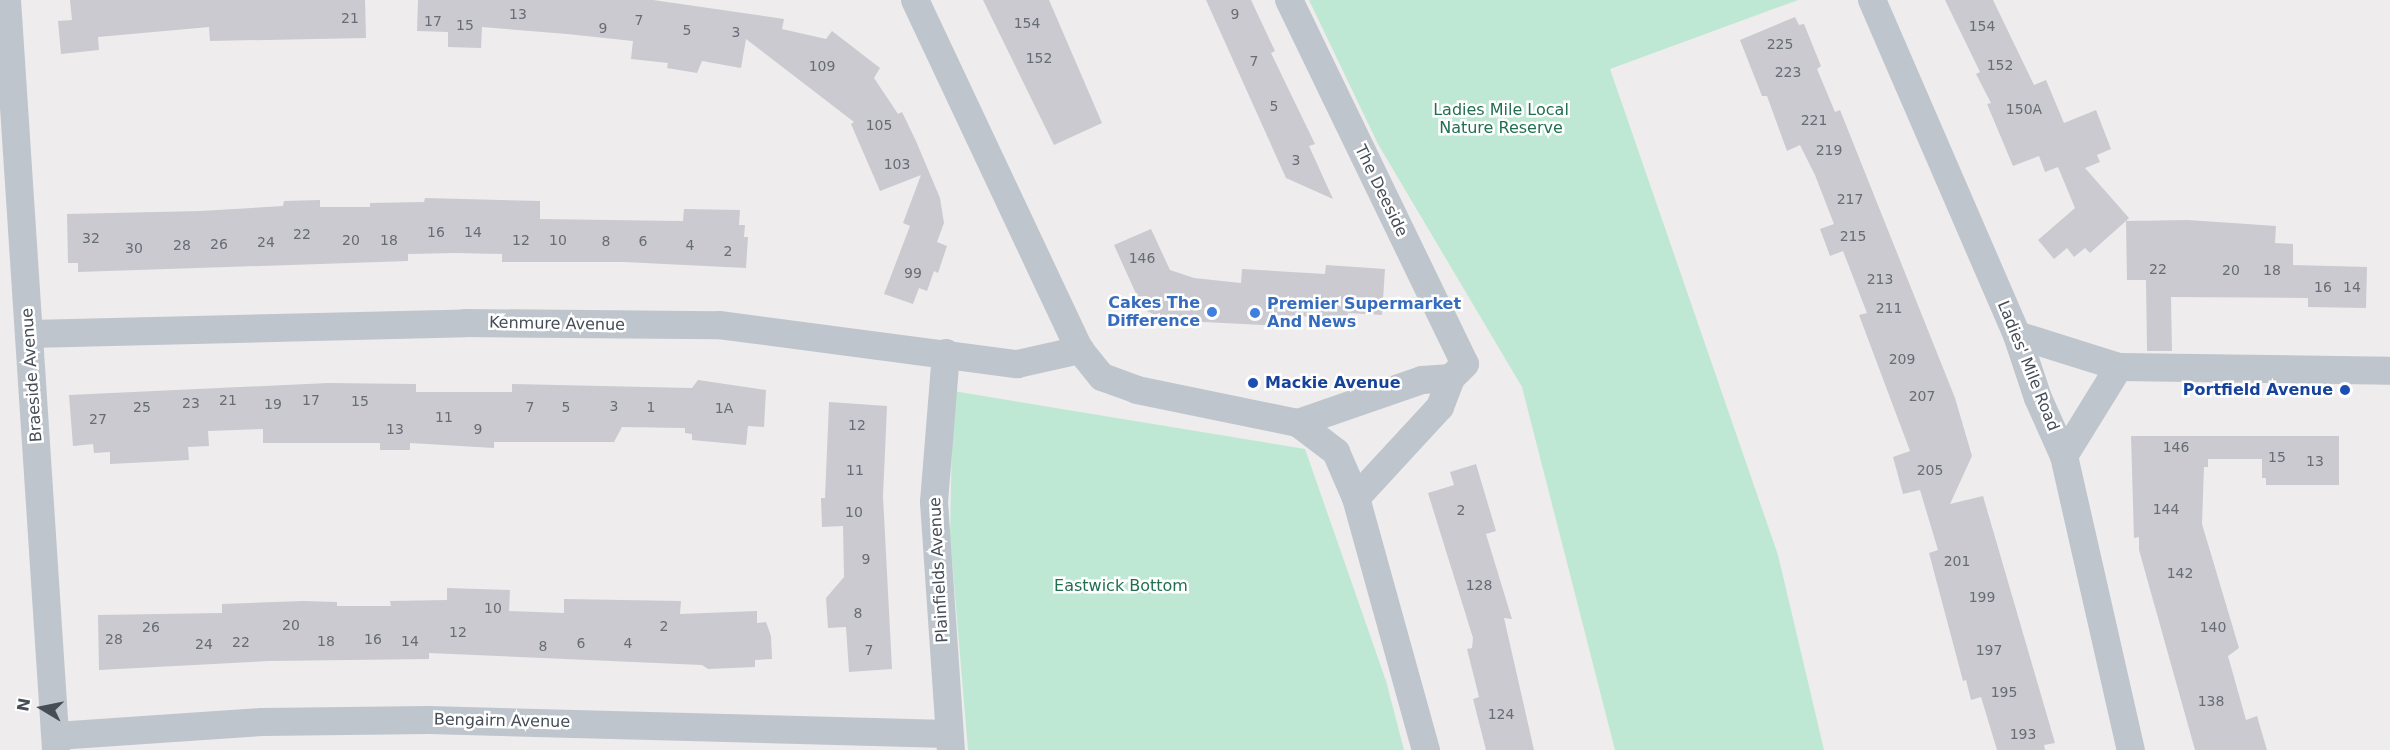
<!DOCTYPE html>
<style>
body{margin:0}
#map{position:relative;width:2390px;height:750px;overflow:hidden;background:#eeecec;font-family:"DejaVu Sans",sans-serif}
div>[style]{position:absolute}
.green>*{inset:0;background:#bee8d3}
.building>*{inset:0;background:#cacad0}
.street>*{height:28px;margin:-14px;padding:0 14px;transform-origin:14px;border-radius:14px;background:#bec5cd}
.dots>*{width:16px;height:16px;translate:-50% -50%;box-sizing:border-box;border:3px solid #fff;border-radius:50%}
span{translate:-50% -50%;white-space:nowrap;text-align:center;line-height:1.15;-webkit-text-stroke:5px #fff;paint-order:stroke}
.number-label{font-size:14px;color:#676c75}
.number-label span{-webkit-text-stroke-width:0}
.park-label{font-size:16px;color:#206f50}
.street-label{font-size:16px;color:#464d57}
.shop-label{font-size:16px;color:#366cbe;font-weight:700}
.right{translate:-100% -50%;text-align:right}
.left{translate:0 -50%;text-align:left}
.transit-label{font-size:16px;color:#164399;font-weight:700}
.north{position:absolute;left:12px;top:678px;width:60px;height:60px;-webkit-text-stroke:4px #fff;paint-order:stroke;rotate:280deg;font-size:16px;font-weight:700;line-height:24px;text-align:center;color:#464d57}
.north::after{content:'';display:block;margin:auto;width:21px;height:27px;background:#464d57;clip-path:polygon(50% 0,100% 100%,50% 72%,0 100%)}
</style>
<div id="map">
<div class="green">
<i style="clip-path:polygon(1309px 0,1798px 0,1610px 69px,1778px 555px,1824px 750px,1615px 750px,1522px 387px,1378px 144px)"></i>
<i style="clip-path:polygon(953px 391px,1305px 449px,1386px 681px,1404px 750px,968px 750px,950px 536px)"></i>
</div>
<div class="building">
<i style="clip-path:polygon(70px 0,365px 0,366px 38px,210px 41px,209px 27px,98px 37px,99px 50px,61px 54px,58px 21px,72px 20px)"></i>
<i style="clip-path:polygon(418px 0,653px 0,784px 19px,782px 29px,826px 39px,832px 31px,880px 68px,874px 78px,898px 114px,902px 112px,916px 141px,940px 198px,944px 223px,937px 242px,947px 246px,938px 273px,934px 271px,927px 291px,919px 288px,913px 304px,884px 294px,910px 226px,903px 223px,921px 175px,880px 191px,851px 124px,854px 122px,746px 39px,741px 68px,702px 61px,697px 73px,667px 68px,668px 63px,631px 59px,633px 41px,567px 34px,482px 27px,481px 48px,448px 47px,448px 32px,417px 31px)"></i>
<i style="clip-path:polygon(983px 0,1049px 0,1102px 123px,1054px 145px)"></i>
<i style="clip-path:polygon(1206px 0,1251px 0,1275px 51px,1271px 53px,1315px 144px,1309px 146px,1333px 199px,1286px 178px)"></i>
<i style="clip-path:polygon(1945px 0,1993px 0,2034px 85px,2046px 80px,2064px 123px,2096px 110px,2111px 149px,2097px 155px,2100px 162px,2085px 168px,2129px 218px,2126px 221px,2188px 220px,2276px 226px,2275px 243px,2293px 244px,2293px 265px,2367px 267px,2366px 308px,2308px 307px,2308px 298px,2171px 297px,2172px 351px,2147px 351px,2146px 280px,2127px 280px,2126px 221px,2090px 253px,2085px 248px,2074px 257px,2067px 248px,2054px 259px,2038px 240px,2075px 208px,2058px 167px,2045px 172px,2039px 156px,2013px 166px,1987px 104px,1991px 103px,1976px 74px,1980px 72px)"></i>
<i style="clip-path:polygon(1795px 17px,1799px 25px,1804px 24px,1821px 66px,1817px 69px,1835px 112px,1840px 110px,1955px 398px,1972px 456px,1950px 504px,1983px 496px,2055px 743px,2044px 745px,2045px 750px,1997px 750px,1981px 697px,1971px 700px,1966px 680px,1963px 681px,1929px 553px,1938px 550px,1920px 490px,1903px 494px,1893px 457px,1910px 451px,1859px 315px,1867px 313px,1843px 251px,1830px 256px,1820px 229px,1834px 224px,1815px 175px,1800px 145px,1787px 151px,1767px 96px,1762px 96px,1740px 40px)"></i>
<i style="clip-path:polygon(425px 198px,540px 201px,540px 219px,679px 221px,683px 221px,684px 209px,740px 210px,739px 225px,745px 225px,744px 237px,748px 237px,746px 268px,624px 262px,502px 262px,502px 254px,455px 253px,408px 254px,408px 261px,78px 272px,78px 263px,68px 263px,67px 214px,200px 211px,283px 206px,284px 201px,320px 200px,320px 207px,370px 207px,370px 203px,424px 202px)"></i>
<i style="clip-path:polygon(1151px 229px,1170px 270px,1194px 278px,1241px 283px,1242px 269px,1325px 274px,1326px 265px,1385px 269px,1382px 315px,1348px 313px,1347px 319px,1281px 315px,1281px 326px,1165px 320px,1143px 309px,1114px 245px)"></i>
<i style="clip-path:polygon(698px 380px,766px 390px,764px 427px,748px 426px,746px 445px,692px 440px,692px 434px,685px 433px,685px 428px,622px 427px,614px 442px,494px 442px,494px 448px,410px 443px,410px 450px,380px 450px,380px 443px,263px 443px,263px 429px,208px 431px,209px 446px,188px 447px,189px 460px,110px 464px,110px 452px,94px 453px,93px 444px,73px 446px,69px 395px,328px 383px,416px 384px,416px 392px,512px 392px,512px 384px,692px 388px)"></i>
<i style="clip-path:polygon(829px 402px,887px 406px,883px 496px,892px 669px,849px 672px,846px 627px,828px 628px,826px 598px,844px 577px,843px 526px,822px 527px,821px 498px,825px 498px)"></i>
<i style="clip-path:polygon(2131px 436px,2339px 436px,2339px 485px,2266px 485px,2266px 478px,2262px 478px,2262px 459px,2208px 459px,2208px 467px,2204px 467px,2202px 524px,2239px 648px,2228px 656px,2246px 720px,2257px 716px,2267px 750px,2195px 750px,2139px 550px,2139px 537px,2134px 538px)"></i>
<i style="clip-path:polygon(1476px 464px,1496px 531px,1486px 534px,1512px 619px,1504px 618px,1534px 750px,1486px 750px,1473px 699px,1479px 697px,1467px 649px,1472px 648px,1473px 638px,1428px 493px,1454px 485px,1450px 472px)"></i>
<i style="clip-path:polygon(447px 588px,510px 590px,509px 611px,564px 613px,564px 599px,681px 601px,680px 614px,757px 611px,757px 623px,766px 622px,771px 636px,772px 659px,755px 660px,755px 667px,708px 669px,702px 665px,429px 653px,429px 659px,269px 661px,99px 670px,98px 615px,222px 613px,222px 604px,303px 601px,337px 602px,337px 606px,391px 606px,390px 601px,447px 600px)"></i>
</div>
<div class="street">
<i style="left:7px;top:0;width:752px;rotate:86.26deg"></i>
<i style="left:915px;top:0;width:387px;rotate:64.8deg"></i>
<i style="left:1080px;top:350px;width:35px;rotate:51deg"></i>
<i style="left:1102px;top:377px;width:37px;rotate:20deg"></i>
<i style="left:1137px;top:390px;width:164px;rotate:11.6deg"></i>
<i style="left:1298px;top:423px;width:48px;rotate:37.3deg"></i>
<i style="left:1336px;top:452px;width:50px;rotate:66.5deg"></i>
<i style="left:1356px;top:498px;width:262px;rotate:74.5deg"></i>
<i style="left:1289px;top:0;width:404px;rotate:64.2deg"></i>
<i style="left:1465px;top:364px;width:20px;rotate:135deg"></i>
<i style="left:1451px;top:378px;width:29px;rotate:176deg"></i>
<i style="left:1422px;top:380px;width:131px;rotate:160.9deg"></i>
<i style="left:1872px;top:0;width:365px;rotate:66.6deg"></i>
<i style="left:2017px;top:335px;width:66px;rotate:71.6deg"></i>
<i style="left:2038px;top:398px;width:64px;rotate:65.9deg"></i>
<i style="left:2064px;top:456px;width:302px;rotate:77.2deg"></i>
<i style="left:30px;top:334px;width:435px;rotate:-1.4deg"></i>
<i style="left:465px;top:323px;width:254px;rotate:0.5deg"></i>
<i style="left:719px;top:325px;width:301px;rotate:7.5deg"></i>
<i style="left:1017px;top:364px;width:65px;rotate:-12.5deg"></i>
<i style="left:2017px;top:335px;width:107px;rotate:17.4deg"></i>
<i style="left:2119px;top:367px;width:271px;rotate:0.8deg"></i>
<i style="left:946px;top:353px;width:149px;rotate:94.6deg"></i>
<i style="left:934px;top:502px;width:249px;rotate:86.1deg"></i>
<i style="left:2064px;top:456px;width:105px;rotate:-58.3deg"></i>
<i style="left:1356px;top:498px;width:124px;rotate:-47.3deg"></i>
<i style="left:1440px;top:407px;width:31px;rotate:-69deg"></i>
<i style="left:56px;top:736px;width:207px;rotate:-3.9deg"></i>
<i style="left:263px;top:722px;width:166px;rotate:-0.7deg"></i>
<i style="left:429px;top:720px;width:519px;rotate:1.55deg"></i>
</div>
<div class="dots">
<i style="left:1212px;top:312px;background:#3f7fe0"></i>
<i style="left:1255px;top:313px;background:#3f7fe0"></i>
<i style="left:1253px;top:383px;background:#1a4fb4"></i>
<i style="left:2345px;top:390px;background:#1a4fb4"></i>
</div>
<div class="number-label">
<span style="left:518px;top:14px">13</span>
<span style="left:1235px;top:14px">9</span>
<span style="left:350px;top:18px">21</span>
<span style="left:639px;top:20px">7</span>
<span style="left:433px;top:21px">17</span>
<span style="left:1027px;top:23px">154</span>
<span style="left:465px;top:25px">15</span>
<span style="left:1982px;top:26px">154</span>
<span style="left:603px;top:28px">9</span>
<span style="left:687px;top:30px">5</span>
<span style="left:736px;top:32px">3</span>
<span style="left:1780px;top:44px">225</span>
<span style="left:1039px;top:58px">152</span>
<span style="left:1254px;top:61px">7</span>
<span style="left:2000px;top:65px">152</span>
<span style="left:822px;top:66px">109</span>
<span style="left:1788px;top:72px">223</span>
<span style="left:1274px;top:106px">5</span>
<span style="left:2024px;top:109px">150A</span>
<span style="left:1814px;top:120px">221</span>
<span style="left:879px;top:125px">105</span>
<span style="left:1829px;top:150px">219</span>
<span style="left:1296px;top:160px">3</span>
<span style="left:897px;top:164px">103</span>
<span style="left:1850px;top:199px">217</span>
<span style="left:436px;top:232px">16</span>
<span style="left:473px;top:232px">14</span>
<span style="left:302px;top:234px">22</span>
<span style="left:1853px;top:236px">215</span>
<span style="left:91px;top:238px">32</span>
<span style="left:351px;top:240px">20</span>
<span style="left:389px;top:240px">18</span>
<span style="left:521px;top:240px">12</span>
<span style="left:558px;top:240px">10</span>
<span style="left:606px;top:241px">8</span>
<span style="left:643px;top:241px">6</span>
<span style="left:266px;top:242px">24</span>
<span style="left:219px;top:244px">26</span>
<span style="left:182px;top:245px">28</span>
<span style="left:690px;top:245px">4</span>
<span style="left:134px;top:248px">30</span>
<span style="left:728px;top:251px">2</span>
<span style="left:1142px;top:258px">146</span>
<span style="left:2158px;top:269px">22</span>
<span style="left:2231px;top:270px">20</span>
<span style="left:2272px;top:270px">18</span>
<span style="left:913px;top:273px">99</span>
<span style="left:1880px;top:279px">213</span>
<span style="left:2323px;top:287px">16</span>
<span style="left:2352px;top:287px">14</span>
<span style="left:1889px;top:308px">211</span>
<span style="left:1902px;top:359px">209</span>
<span style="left:1922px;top:396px">207</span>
<span style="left:228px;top:400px">21</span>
<span style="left:311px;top:400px">17</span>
<span style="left:360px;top:401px">15</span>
<span style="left:191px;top:403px">23</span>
<span style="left:273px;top:404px">19</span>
<span style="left:614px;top:406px">3</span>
<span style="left:142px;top:407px">25</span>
<span style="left:530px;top:407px">7</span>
<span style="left:566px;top:407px">5</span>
<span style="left:651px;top:407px">1</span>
<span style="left:724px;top:408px">1A</span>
<span style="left:444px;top:417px">11</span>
<span style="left:98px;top:419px">27</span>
<span style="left:857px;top:425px">12</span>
<span style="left:395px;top:429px">13</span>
<span style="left:478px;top:429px">9</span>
<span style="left:2176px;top:447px">146</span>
<span style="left:2277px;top:457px">15</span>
<span style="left:2315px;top:461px">13</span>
<span style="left:855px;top:470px">11</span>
<span style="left:1930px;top:470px">205</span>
<span style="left:2166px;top:509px">144</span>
<span style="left:1461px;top:510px">2</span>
<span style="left:854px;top:512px">10</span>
<span style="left:866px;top:559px">9</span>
<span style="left:1957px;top:561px">201</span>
<span style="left:2180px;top:573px">142</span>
<span style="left:1479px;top:585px">128</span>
<span style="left:1982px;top:597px">199</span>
<span style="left:493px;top:608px">10</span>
<span style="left:858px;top:613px">8</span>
<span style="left:291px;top:625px">20</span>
<span style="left:664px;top:626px">2</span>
<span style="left:151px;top:627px">26</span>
<span style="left:2213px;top:627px">140</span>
<span style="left:458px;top:632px">12</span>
<span style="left:114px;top:639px">28</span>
<span style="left:373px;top:639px">16</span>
<span style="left:326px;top:641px">18</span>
<span style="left:410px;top:641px">14</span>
<span style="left:241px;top:642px">22</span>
<span style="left:581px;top:643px">6</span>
<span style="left:628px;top:643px">4</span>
<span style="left:204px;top:644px">24</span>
<span style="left:543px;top:646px">8</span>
<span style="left:869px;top:650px">7</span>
<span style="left:1989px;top:650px">197</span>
<span style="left:2004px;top:692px">195</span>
<span style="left:2211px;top:701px">138</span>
<span style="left:1501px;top:714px">124</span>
<span style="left:2023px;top:734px">193</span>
</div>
<div class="park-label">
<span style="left:1501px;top:119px">Ladies Mile Local<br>Nature Reserve</span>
<span style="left:1121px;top:586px">Eastwick Bottom</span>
</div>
<div class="street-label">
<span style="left:1381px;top:191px;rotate:64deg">The Deeside</span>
<span style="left:557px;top:324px;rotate:1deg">Kenmure Avenue</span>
<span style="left:2028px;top:366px;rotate:68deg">Ladies' Mile Road</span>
<span style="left:32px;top:375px;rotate:-94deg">Braeside Avenue</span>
<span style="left:939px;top:570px;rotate:-93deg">Plainfields Avenue</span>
<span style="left:502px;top:721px;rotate:1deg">Bengairn Avenue</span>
</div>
<div class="shop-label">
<span class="right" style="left:1200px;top:312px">Cakes The<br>Difference</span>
<span class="left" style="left:1267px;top:313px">Premier Supermarket<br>And News</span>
</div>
<div class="transit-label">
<span class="left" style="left:1265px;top:383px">Mackie Avenue</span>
<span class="right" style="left:2333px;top:390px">Portfield Avenue</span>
</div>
<div class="north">N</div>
</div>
